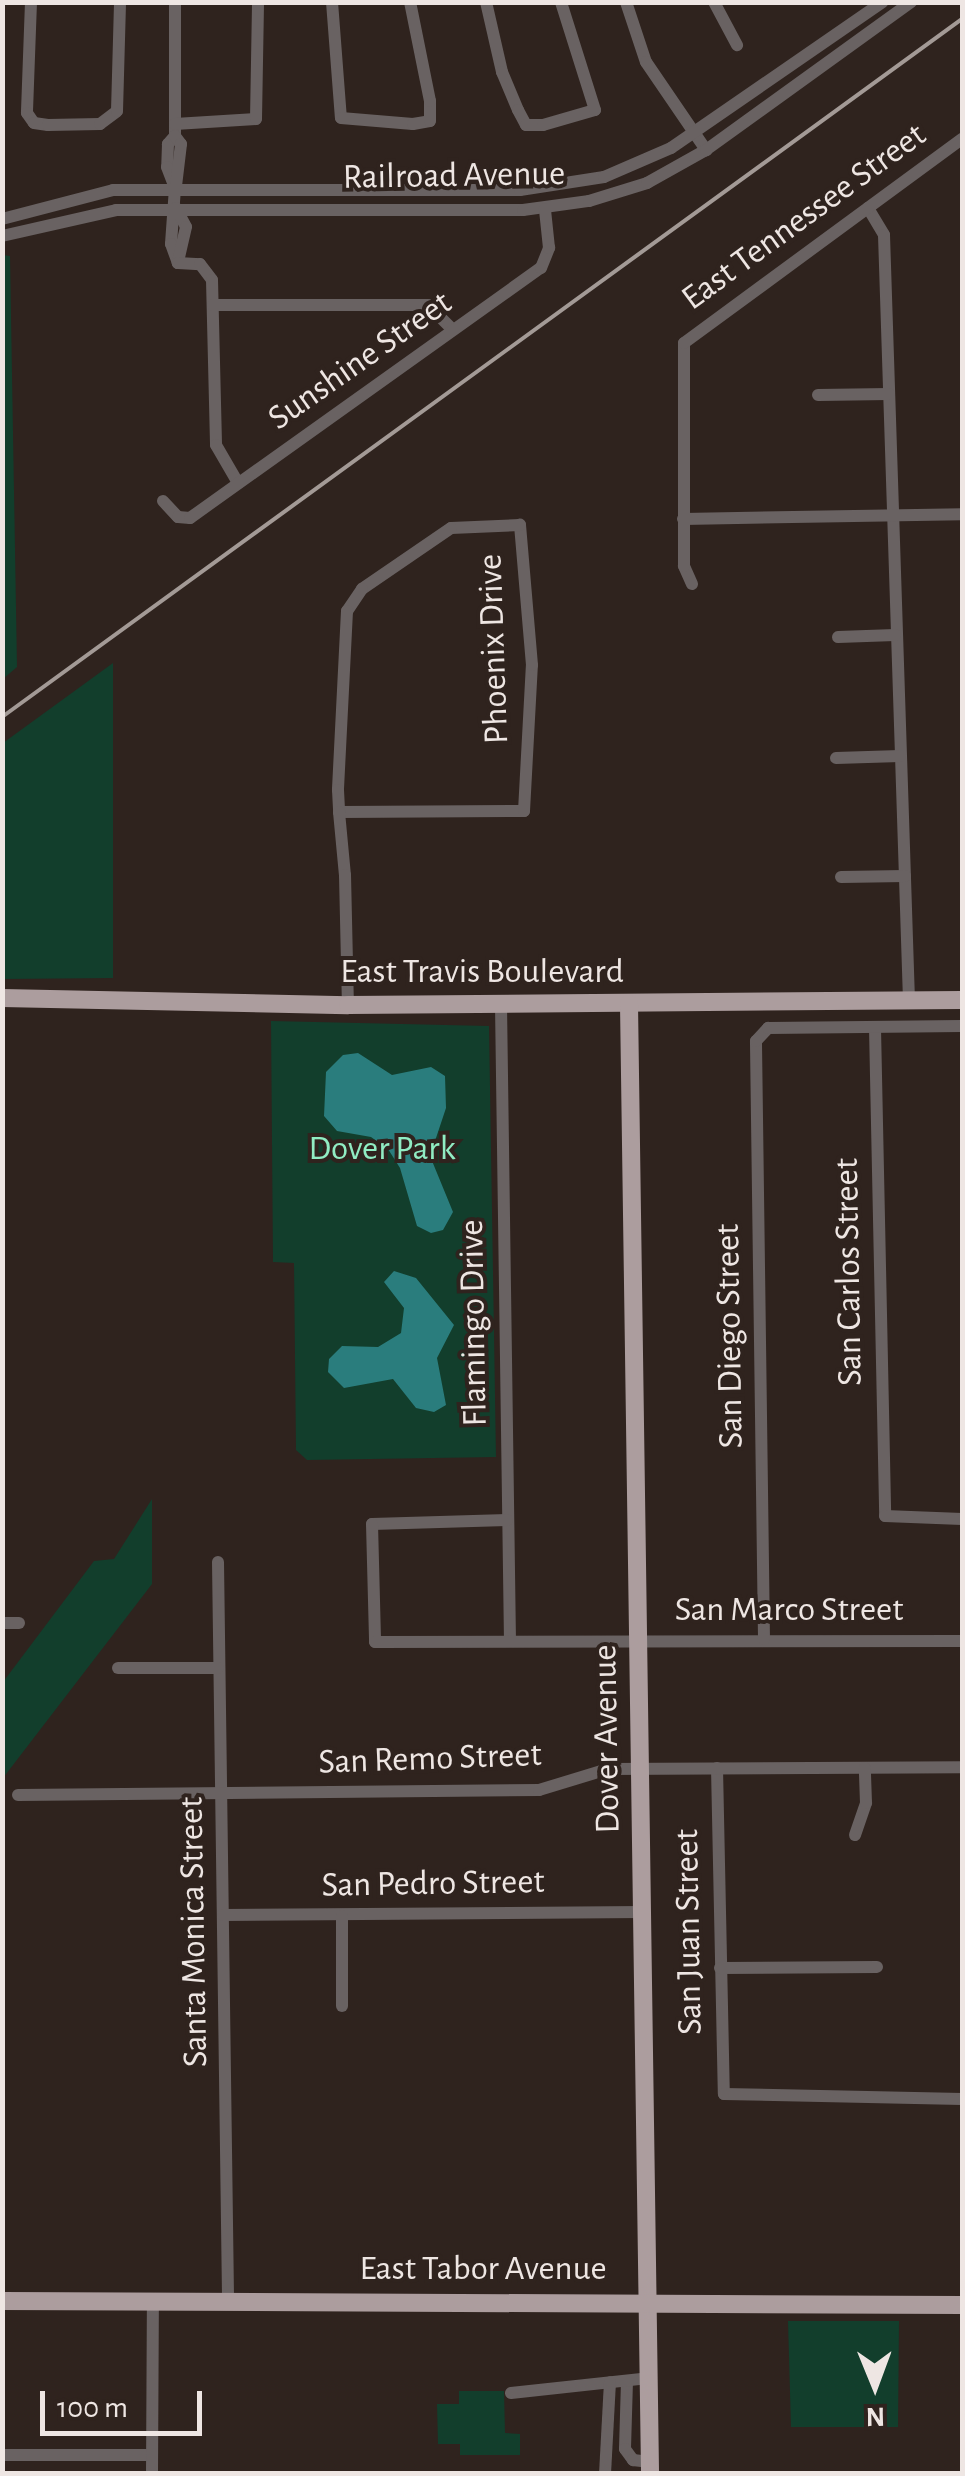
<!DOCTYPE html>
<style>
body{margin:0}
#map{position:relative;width:965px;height:2476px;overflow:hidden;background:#2f231e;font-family:"Alegreya Sans",sans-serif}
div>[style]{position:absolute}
.green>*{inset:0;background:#123e2c}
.water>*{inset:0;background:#2a7d7d}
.minor>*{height:12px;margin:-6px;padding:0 6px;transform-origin:6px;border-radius:6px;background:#696262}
.major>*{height:18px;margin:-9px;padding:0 9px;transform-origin:9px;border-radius:9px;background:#ac9d9e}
.rail>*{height:4px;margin:-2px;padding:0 2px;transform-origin:2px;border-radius:2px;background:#a39a96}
span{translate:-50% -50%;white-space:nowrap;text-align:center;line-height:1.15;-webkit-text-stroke:8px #2f231e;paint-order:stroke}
.street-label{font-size:35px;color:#eee6e3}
.park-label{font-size:35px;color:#90edc3}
.frame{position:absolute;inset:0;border:5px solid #eee6e3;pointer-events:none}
.north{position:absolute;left:825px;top:2336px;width:100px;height:100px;-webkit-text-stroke:8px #2f231e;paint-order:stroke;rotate:179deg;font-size:28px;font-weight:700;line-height:40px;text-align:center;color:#eee6e3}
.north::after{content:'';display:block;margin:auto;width:35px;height:45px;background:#eee6e3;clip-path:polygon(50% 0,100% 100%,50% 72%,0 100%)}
.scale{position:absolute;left:40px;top:2391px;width:162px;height:45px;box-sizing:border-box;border:5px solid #eee6e3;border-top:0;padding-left:12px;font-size:30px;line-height:35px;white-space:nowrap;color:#eee6e3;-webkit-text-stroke:8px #2f231e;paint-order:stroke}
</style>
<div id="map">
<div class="green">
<i style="clip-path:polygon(3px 255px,10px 256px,17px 667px,3px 679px)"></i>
<i style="clip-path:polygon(113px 663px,113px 978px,3px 979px,3px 743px)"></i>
<i style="clip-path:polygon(271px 1021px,489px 1026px,496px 1457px,307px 1460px,296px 1450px,294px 1263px,273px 1262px)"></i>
<i style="clip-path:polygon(152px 1499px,152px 1584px,3px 1778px,3px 1682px,94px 1561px,114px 1559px)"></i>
<i style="clip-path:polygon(788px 2321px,899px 2321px,898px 2427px,791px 2427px)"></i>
<i style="clip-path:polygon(459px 2391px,504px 2391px,505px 2433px,520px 2434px,520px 2455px,460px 2455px,460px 2444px,438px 2444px,437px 2404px,459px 2404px)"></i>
</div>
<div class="water">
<i style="clip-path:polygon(358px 1053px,392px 1075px,431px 1067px,445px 1076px,446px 1108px,430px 1156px,453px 1212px,443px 1230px,431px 1233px,417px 1226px,400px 1168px,388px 1149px,371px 1137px,337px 1131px,324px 1116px,326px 1072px,343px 1055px)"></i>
<i style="clip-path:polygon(394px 1271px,416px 1278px,454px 1325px,437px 1358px,446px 1405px,434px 1412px,416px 1408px,393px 1379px,344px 1388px,328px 1372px,329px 1359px,342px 1346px,378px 1347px,401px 1333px,404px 1308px,384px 1282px)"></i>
</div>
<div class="minor">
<i style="left:31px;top:2px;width:111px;rotate:92.1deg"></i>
<i style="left:27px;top:113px;width:12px;rotate:55deg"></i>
<i style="left:34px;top:123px;width:14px;rotate:8deg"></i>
<i style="left:48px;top:125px;width:52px;rotate:-1.1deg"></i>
<i style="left:100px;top:124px;width:21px;rotate:-37deg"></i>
<i style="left:117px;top:111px;width:109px;rotate:-88.4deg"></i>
<i style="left:175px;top:2px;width:134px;rotate:90deg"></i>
<i style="left:175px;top:136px;width:11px;rotate:131deg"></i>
<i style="left:168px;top:144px;width:23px;rotate:92deg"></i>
<i style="left:167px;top:167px;width:22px;rotate:69deg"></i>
<i style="left:175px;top:188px;width:56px;rotate:94.1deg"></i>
<i style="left:171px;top:244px;width:20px;rotate:70deg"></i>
<i style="left:332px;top:2px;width:116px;rotate:85.6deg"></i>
<i style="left:341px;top:118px;width:72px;rotate:4.8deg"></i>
<i style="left:413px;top:124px;width:17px;rotate:-10deg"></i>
<i style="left:430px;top:121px;width:20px;rotate:-90deg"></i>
<i style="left:430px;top:101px;width:101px;rotate:-101.4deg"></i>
<i style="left:486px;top:2px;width:72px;rotate:77.1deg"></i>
<i style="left:502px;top:72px;width:41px;rotate:67.2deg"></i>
<i style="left:518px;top:110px;width:17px;rotate:62deg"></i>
<i style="left:526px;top:125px;width:17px"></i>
<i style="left:543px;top:125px;width:54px;rotate:-16.1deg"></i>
<i style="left:595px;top:110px;width:113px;rotate:-107.5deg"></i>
<i style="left:626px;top:2px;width:63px;rotate:71.6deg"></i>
<i style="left:646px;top:62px;width:107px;rotate:55.7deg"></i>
<i style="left:714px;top:2px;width:49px;rotate:61.9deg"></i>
<i style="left:175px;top:124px;width:81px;rotate:-3.5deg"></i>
<i style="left:256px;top:119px;width:117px;rotate:-89deg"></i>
<i style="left:175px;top:136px;width:10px;rotate:53deg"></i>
<i style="left:181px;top:144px;width:42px;rotate:96.8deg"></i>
<i style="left:176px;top:208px;width:21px;rotate:62deg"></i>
<i style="left:186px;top:227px;width:37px;rotate:103deg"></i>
<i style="left:868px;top:208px;width:31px;rotate:59deg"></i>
<i style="left:884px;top:235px;width:766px;rotate:88.13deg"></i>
<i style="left:2px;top:219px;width:115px;rotate:-14.6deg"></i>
<i style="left:113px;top:190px;width:407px"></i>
<i style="left:520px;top:190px;width:85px;rotate:-8.8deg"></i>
<i style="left:604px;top:177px;width:73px;rotate:-23.4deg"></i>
<i style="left:671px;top:148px;width:257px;rotate:-34.6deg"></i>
<i style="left:2px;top:236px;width:117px;rotate:-12.8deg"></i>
<i style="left:116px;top:210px;width:407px"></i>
<i style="left:523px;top:210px;width:67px;rotate:-7.8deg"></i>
<i style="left:589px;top:201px;width:61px;rotate:-17.2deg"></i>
<i style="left:647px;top:183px;width:68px;rotate:-29.2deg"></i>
<i style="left:706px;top:150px;width:253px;rotate:-35.8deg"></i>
<i style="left:178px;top:263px;width:22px;rotate:3deg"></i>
<i style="left:200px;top:264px;width:20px;rotate:53deg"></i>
<i style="left:212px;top:280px;width:165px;rotate:88.6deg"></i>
<i style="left:216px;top:445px;width:44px;rotate:59.9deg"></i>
<i style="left:213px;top:305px;width:215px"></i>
<i style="left:428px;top:305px;width:34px;rotate:45deg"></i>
<i style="left:818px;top:395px;width:71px;rotate:-0.8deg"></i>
<i style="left:163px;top:501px;width:22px;rotate:47deg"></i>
<i style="left:178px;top:517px;width:12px;rotate:5deg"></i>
<i style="left:190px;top:518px;width:431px;rotate:-35.5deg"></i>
<i style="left:541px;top:268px;width:22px;rotate:-68deg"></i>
<i style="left:549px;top:248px;width:39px;rotate:-96deg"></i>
<i style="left:683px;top:519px;width:279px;rotate:-1deg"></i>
<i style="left:692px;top:584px;width:20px;rotate:-114deg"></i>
<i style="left:684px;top:566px;width:223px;rotate:-90deg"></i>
<i style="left:684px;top:343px;width:345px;rotate:-36.3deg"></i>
<i style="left:838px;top:637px;width:57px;rotate:-2deg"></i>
<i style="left:836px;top:758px;width:64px;rotate:-1.8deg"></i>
<i style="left:339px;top:812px;width:185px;rotate:-0.3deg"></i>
<i style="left:524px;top:811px;width:146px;rotate:-86.9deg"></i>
<i style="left:532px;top:665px;width:141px;rotate:-94.9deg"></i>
<i style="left:520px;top:525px;width:69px;rotate:177.5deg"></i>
<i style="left:451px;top:528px;width:108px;rotate:145.6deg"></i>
<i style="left:362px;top:589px;width:27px;rotate:124deg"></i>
<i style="left:347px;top:611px;width:179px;rotate:92.9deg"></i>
<i style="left:338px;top:790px;width:22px;rotate:87deg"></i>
<i style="left:339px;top:812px;width:63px;rotate:84.6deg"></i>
<i style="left:345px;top:875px;width:130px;rotate:88.7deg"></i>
<i style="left:841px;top:877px;width:64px;rotate:-0.9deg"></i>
<i style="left:501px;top:1005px;width:636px;rotate:89.19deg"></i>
<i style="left:875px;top:1028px;width:488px;rotate:88.8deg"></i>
<i style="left:885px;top:1516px;width:77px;rotate:2.2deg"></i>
<i style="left:507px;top:1520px;width:135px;rotate:178.3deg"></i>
<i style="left:372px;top:1524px;width:118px;rotate:88.5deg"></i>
<i style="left:375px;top:1642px;width:587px;rotate:-0.1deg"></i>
<i style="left:218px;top:1562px;width:739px;rotate:89.22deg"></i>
<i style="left:2px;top:1623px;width:17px"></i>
<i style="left:764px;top:1639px;width:598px;rotate:-90.77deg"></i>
<i style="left:756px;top:1041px;width:18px;rotate:-47deg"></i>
<i style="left:768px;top:1028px;width:194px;rotate:-0.6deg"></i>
<i style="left:118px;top:1668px;width:100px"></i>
<i style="left:717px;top:1768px;width:326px;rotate:88.8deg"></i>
<i style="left:724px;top:2094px;width:238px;rotate:1.2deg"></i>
<i style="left:18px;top:1795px;width:521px;rotate:-0.55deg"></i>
<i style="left:539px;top:1790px;width:72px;rotate:-16.9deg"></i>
<i style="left:608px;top:1769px;width:354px;rotate:-0.3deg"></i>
<i style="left:855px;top:1835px;width:34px;rotate:-71deg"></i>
<i style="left:866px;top:1803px;width:35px;rotate:-92deg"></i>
<i style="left:223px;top:1915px;width:420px;rotate:-0.4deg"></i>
<i style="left:720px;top:1968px;width:157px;rotate:-0.4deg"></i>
<i style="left:342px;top:2006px;width:90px;rotate:-90deg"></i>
<i style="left:627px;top:2381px;width:68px;rotate:91.7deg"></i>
<i style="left:625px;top:2449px;width:14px;rotate:54deg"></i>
<i style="left:633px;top:2460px;width:17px;rotate:7deg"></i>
<i style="left:511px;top:2393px;width:138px;rotate:-6.2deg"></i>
<i style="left:2px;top:2455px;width:150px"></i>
<i style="left:152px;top:2474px;width:173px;rotate:-89.7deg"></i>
<i style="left:605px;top:2474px;width:92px;rotate:-86.9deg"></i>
</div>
<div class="major">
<i style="left:2px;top:998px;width:346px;rotate:1.2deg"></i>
<i style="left:348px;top:1005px;width:614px;rotate:-0.47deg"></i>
<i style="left:629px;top:1004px;width:1470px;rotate:89.18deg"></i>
<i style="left:2px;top:2301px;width:960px;rotate:0.24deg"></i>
</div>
<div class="rail">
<i style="left:2px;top:717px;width:1187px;rotate:-36.02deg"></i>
</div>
<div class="street-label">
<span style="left:454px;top:176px;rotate:-1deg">Railroad Avenue</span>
<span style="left:804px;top:217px;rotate:-36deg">East Tennessee Street</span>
<span style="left:360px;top:361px;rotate:-35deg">Sunshine Street</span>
<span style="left:494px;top:649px;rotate:-92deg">Phoenix Drive</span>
<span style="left:482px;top:972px">East Travis Boulevard</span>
<span style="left:849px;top:1272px;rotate:-91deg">San Carlos Street</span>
<span style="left:474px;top:1323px;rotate:-91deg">Flamingo Drive</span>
<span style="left:730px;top:1336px;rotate:-91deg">San Diego Street</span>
<span style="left:789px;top:1610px">San Marco Street</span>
<span style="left:607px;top:1739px;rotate:-91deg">Dover Avenue</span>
<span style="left:430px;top:1759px;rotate:-2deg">San Remo Street</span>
<span style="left:433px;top:1884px;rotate:-1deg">San Pedro Street</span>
<span style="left:194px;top:1932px;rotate:-91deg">Santa Monica Street</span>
<span style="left:689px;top:1932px;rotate:-91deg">San Juan Street</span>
<span style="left:483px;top:2269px">East Tabor Avenue</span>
</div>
<div class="park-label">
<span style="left:382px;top:1149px">Dover Park</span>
</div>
<div class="frame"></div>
<div class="north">N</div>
<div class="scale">100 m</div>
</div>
